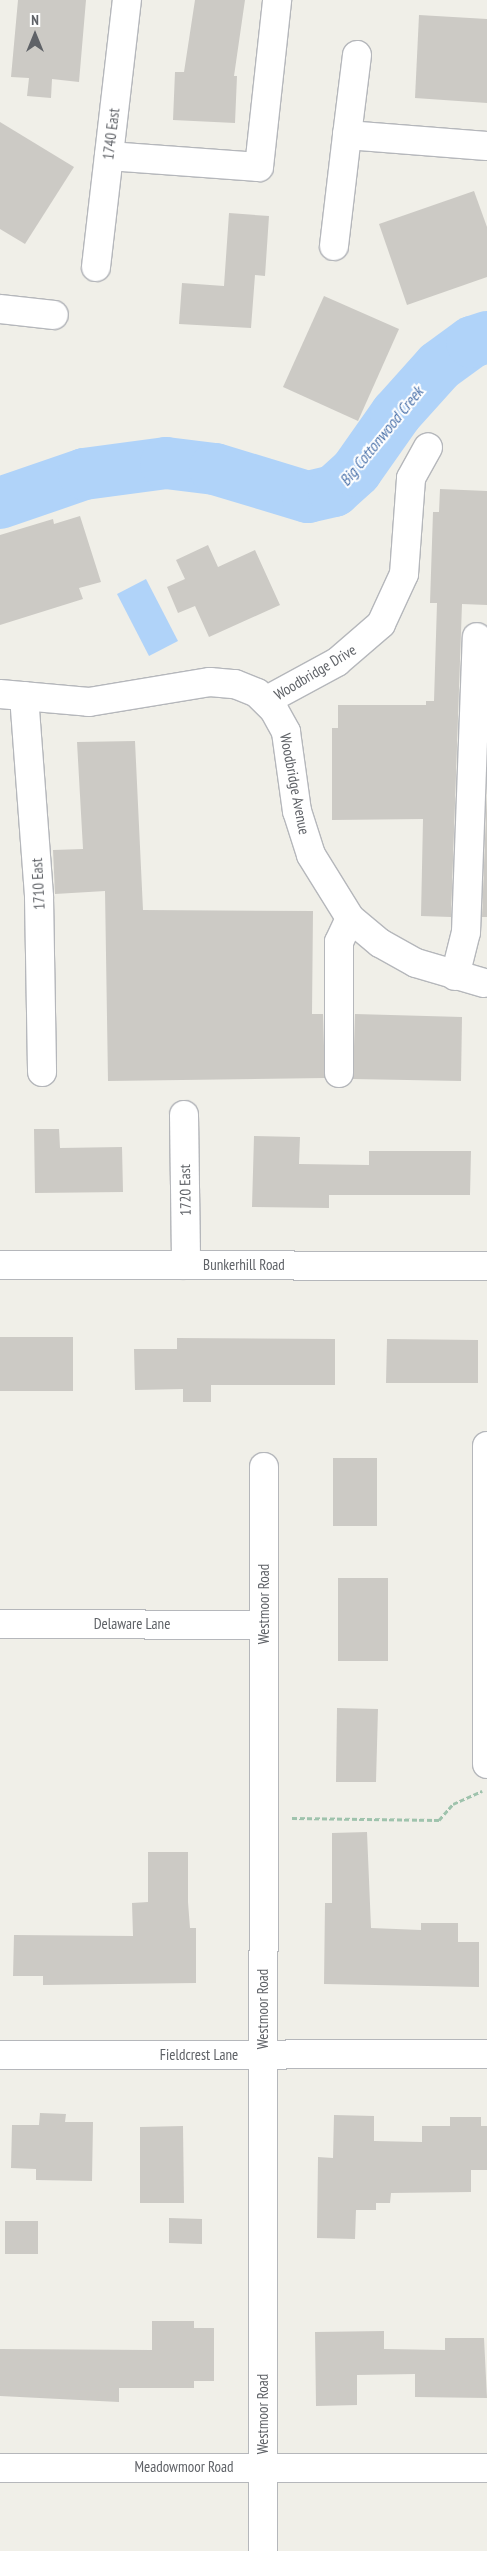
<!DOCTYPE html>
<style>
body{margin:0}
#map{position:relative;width:487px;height:2551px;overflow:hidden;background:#f0efe8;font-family:"PT Sans Narrow",sans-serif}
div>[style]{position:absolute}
.water>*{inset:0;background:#b0d3f9}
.river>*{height:52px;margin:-26px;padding:0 26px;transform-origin:26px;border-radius:26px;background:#b0d3f9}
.building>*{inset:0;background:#cccac5}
.path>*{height:3px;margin-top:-1.5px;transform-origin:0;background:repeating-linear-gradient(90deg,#9fc3ad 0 5px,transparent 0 7.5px)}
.roads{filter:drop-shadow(1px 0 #b5b7bb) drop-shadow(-1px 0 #b5b7bb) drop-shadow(0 1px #b5b7bb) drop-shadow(0 -1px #b5b7bb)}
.minor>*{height:28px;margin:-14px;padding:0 14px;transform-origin:14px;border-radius:14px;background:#fff}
span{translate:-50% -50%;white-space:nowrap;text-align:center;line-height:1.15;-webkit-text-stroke:4px #fff;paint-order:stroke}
.street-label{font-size:15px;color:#5f6267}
.water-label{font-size:16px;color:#4c73ab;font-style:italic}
.north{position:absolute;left:10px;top:10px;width:50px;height:50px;-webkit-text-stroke:4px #fff;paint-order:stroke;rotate:0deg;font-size:14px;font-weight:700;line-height:20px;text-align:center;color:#5f6267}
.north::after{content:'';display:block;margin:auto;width:18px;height:22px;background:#5f6267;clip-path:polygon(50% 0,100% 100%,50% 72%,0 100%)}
</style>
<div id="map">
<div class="water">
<i style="clip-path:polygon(146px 579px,178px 641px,149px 656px,117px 594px)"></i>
</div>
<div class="river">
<i style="left:0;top:503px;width:89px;rotate:-19deg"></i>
<i style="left:84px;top:474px;width:83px;rotate:-7.6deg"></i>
<i style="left:166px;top:463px;width:49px;rotate:7deg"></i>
<i style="left:215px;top:469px;width:97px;rotate:16.8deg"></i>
<i style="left:308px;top:497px;width:27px;rotate:-13deg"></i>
<i style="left:334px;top:491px;width:30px;rotate:-42deg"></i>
<i style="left:356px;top:471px;width:70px;rotate:-54.9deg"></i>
<i style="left:396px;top:414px;width:64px;rotate:-48.1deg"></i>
<i style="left:439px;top:366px;width:41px;rotate:-36deg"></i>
<i style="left:472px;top:342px;width:16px;rotate:-18deg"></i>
</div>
<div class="building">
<i style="clip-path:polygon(18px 0,86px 0,79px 82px,52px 79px,51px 98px,27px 96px,29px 78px,11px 77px)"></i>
<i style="clip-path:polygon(195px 0,245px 0,234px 76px,237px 76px,235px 123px,173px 120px,175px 72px,184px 72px)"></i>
<i style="clip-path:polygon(419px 15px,487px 19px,487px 103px,415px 98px)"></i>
<i style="clip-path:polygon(0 122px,74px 167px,25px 244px,0 229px)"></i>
<i style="clip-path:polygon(474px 191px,487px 227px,487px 277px,407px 305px,379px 224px)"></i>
<i style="clip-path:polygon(229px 213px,269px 216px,265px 276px,255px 275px,251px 328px,179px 324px,182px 283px,224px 286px)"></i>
<i style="clip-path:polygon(324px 296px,399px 329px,358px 421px,283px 387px)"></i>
<i style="clip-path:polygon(440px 489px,487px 491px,487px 605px,462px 604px,451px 917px,421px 916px,423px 819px,332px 820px,332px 728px,338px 728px,338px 705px,426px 705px,426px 701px,434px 701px,437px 603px,430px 603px,433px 512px,439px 512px)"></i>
<i style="clip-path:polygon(80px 516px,101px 582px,79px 588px,83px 599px,0 625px,0 535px,53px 519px,54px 524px)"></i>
<i style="clip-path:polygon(208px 545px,218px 567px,255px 550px,280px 605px,209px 637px,195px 606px,178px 613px,167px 587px,185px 579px,176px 560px)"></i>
<i style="clip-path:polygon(135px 741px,143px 910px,313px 911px,312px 1014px,323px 1014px,325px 1078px,108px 1081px,105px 891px,55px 894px,53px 850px,83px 849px,77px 742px)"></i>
<i style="clip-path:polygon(487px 788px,487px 917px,482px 917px)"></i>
<i style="clip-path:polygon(355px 1014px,462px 1017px,461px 1081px,353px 1079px)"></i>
<i style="clip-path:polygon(34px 1129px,59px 1129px,60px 1148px,122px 1147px,123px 1192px,35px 1193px)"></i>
<i style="clip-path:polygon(254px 1136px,300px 1137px,299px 1164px,369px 1165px,369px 1151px,471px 1151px,470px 1195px,329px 1195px,329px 1208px,252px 1207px)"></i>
<i style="clip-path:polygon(0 1337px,73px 1337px,73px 1391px,0 1391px)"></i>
<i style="clip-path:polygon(177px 1338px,335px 1339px,335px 1385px,211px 1385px,211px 1402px,183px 1402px,183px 1389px,135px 1390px,134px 1349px,177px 1349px)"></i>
<i style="clip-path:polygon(387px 1339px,478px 1340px,478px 1383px,386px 1383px)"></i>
<i style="clip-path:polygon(333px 1458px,377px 1458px,377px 1526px,333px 1526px)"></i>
<i style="clip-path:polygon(338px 1578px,388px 1578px,388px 1661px,338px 1661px)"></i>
<i style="clip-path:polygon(337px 1708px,378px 1709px,376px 1782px,336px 1782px)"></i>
<i style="clip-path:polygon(367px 1832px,371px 1928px,421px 1930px,421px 1923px,458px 1923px,458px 1942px,479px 1942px,479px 1987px,324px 1984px,325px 1903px,332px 1903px,332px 1833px)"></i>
<i style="clip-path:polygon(148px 1852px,188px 1852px,188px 1902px,190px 1928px,196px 1928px,196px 1983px,43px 1985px,43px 1976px,13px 1976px,14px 1935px,133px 1936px,132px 1903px,148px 1902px)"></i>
<i style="clip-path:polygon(40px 2113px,66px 2114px,65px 2122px,93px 2122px,92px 2181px,36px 2180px,36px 2169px,11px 2168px,12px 2125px,39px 2125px)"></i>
<i style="clip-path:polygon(334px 2115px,374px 2116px,374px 2141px,422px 2142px,422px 2126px,450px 2126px,450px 2117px,481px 2117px,481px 2126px,487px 2126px,487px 2170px,471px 2170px,471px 2192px,391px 2193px,390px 2203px,376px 2203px,376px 2210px,356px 2210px,355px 2239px,317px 2238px,318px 2157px,333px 2158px)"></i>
<i style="clip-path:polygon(183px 2126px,184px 2203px,140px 2203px,140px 2127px)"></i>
<i style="clip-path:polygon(169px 2218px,202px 2219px,202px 2244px,169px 2243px)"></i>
<i style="clip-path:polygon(5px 2221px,38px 2221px,38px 2254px,5px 2254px)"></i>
<i style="clip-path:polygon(152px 2321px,194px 2321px,194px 2328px,214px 2328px,214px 2381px,194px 2381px,194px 2388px,119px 2388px,119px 2402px,0 2396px,0 2349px,152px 2350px)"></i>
<i style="clip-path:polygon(384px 2331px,384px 2349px,445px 2350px,445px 2338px,484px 2338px,487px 2398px,415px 2397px,415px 2374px,357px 2375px,357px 2405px,316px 2406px,315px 2332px)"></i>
</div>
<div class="path">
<i style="left:292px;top:1818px;width:147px;rotate:0.8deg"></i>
<i style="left:439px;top:1820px;width:21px;rotate:-49deg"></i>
<i style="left:453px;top:1804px;width:32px;rotate:-24deg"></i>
</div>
<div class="roads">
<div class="minor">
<i style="left:357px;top:55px;width:81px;rotate:97.1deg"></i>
<i style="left:347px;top:135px;width:140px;rotate:4.5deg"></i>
<i style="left:109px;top:156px;width:150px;rotate:4.2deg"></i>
<i style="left:259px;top:167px;width:168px;rotate:-83.8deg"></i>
<i style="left:334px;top:246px;width:112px;rotate:-83.3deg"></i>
<i style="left:96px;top:267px;width:269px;rotate:-83.4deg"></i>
<i style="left:0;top:309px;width:54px;rotate:6.3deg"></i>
<i style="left:0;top:694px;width:89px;rotate:5.1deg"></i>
<i style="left:89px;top:702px;width:123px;rotate:-9.4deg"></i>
<i style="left:210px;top:682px;width:25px;rotate:5deg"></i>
<i style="left:235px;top:684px;width:24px;rotate:22deg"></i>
<i style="left:257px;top:693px;width:24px;rotate:45deg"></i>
<i style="left:274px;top:710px;width:25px;rotate:61deg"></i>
<i style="left:286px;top:732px;width:80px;rotate:82.1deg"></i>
<i style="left:297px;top:811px;width:46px;rotate:72.3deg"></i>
<i style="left:311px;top:855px;width:74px;rotate:58.2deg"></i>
<i style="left:350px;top:918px;width:39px;rotate:40deg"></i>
<i style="left:380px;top:943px;width:41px;rotate:29.1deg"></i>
<i style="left:416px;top:963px;width:71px;rotate:16.4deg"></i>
<i style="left:24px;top:696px;width:202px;rotate:85.7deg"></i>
<i style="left:39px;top:897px;width:175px;rotate:89deg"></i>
<i style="left:267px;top:700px;width:80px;rotate:-28.5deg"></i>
<i style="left:337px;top:662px;width:58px;rotate:-40.8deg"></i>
<i style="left:381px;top:624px;width:55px;rotate:-65.3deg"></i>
<i style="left:404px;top:574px;width:96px;rotate:-85.8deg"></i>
<i style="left:411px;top:478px;width:35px;rotate:-61deg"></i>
<i style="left:455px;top:976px;width:45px;rotate:-76deg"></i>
<i style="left:466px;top:932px;width:295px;rotate:-87.9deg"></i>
<i style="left:339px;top:1073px;width:131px;rotate:-90deg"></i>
<i style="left:339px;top:942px;width:26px;rotate:-65deg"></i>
<i style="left:184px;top:1115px;width:150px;rotate:89.2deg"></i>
<i style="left:0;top:1265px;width:487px;rotate:0.1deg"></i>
<i style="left:487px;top:1446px;width:318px;rotate:90deg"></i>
<i style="left:0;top:1624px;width:264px;rotate:0.2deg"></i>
<i style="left:0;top:2055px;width:487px;rotate:-0.1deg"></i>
<i style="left:0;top:2468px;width:487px"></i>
<i style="left:263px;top:2551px;width:1084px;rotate:-89.95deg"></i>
</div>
</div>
<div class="street-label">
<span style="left:111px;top:134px;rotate:-83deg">1740 East</span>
<span style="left:315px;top:672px;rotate:-31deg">Woodbridge Drive</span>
<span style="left:295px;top:784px;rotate:79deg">Woodbridge Avenue</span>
<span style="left:38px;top:884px;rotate:-93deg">1710 East</span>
<span style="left:185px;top:1190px;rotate:-91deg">1720 East</span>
<span style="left:244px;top:1265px">Bunkerhill Road</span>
<span style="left:264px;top:1604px;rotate:-90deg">Westmoor Road</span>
<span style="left:132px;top:1624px">Delaware Lane</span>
<span style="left:263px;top:2009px;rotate:-90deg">Westmoor Road</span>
<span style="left:199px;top:2055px">Fieldcrest Lane</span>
<span style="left:263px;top:2414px;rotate:-90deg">Westmoor Road</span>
<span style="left:184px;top:2467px">Meadowmoor Road</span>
</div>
<div class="water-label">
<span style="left:381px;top:436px;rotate:-51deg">Big Cottonwood Creek</span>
</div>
<div class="north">N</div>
</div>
